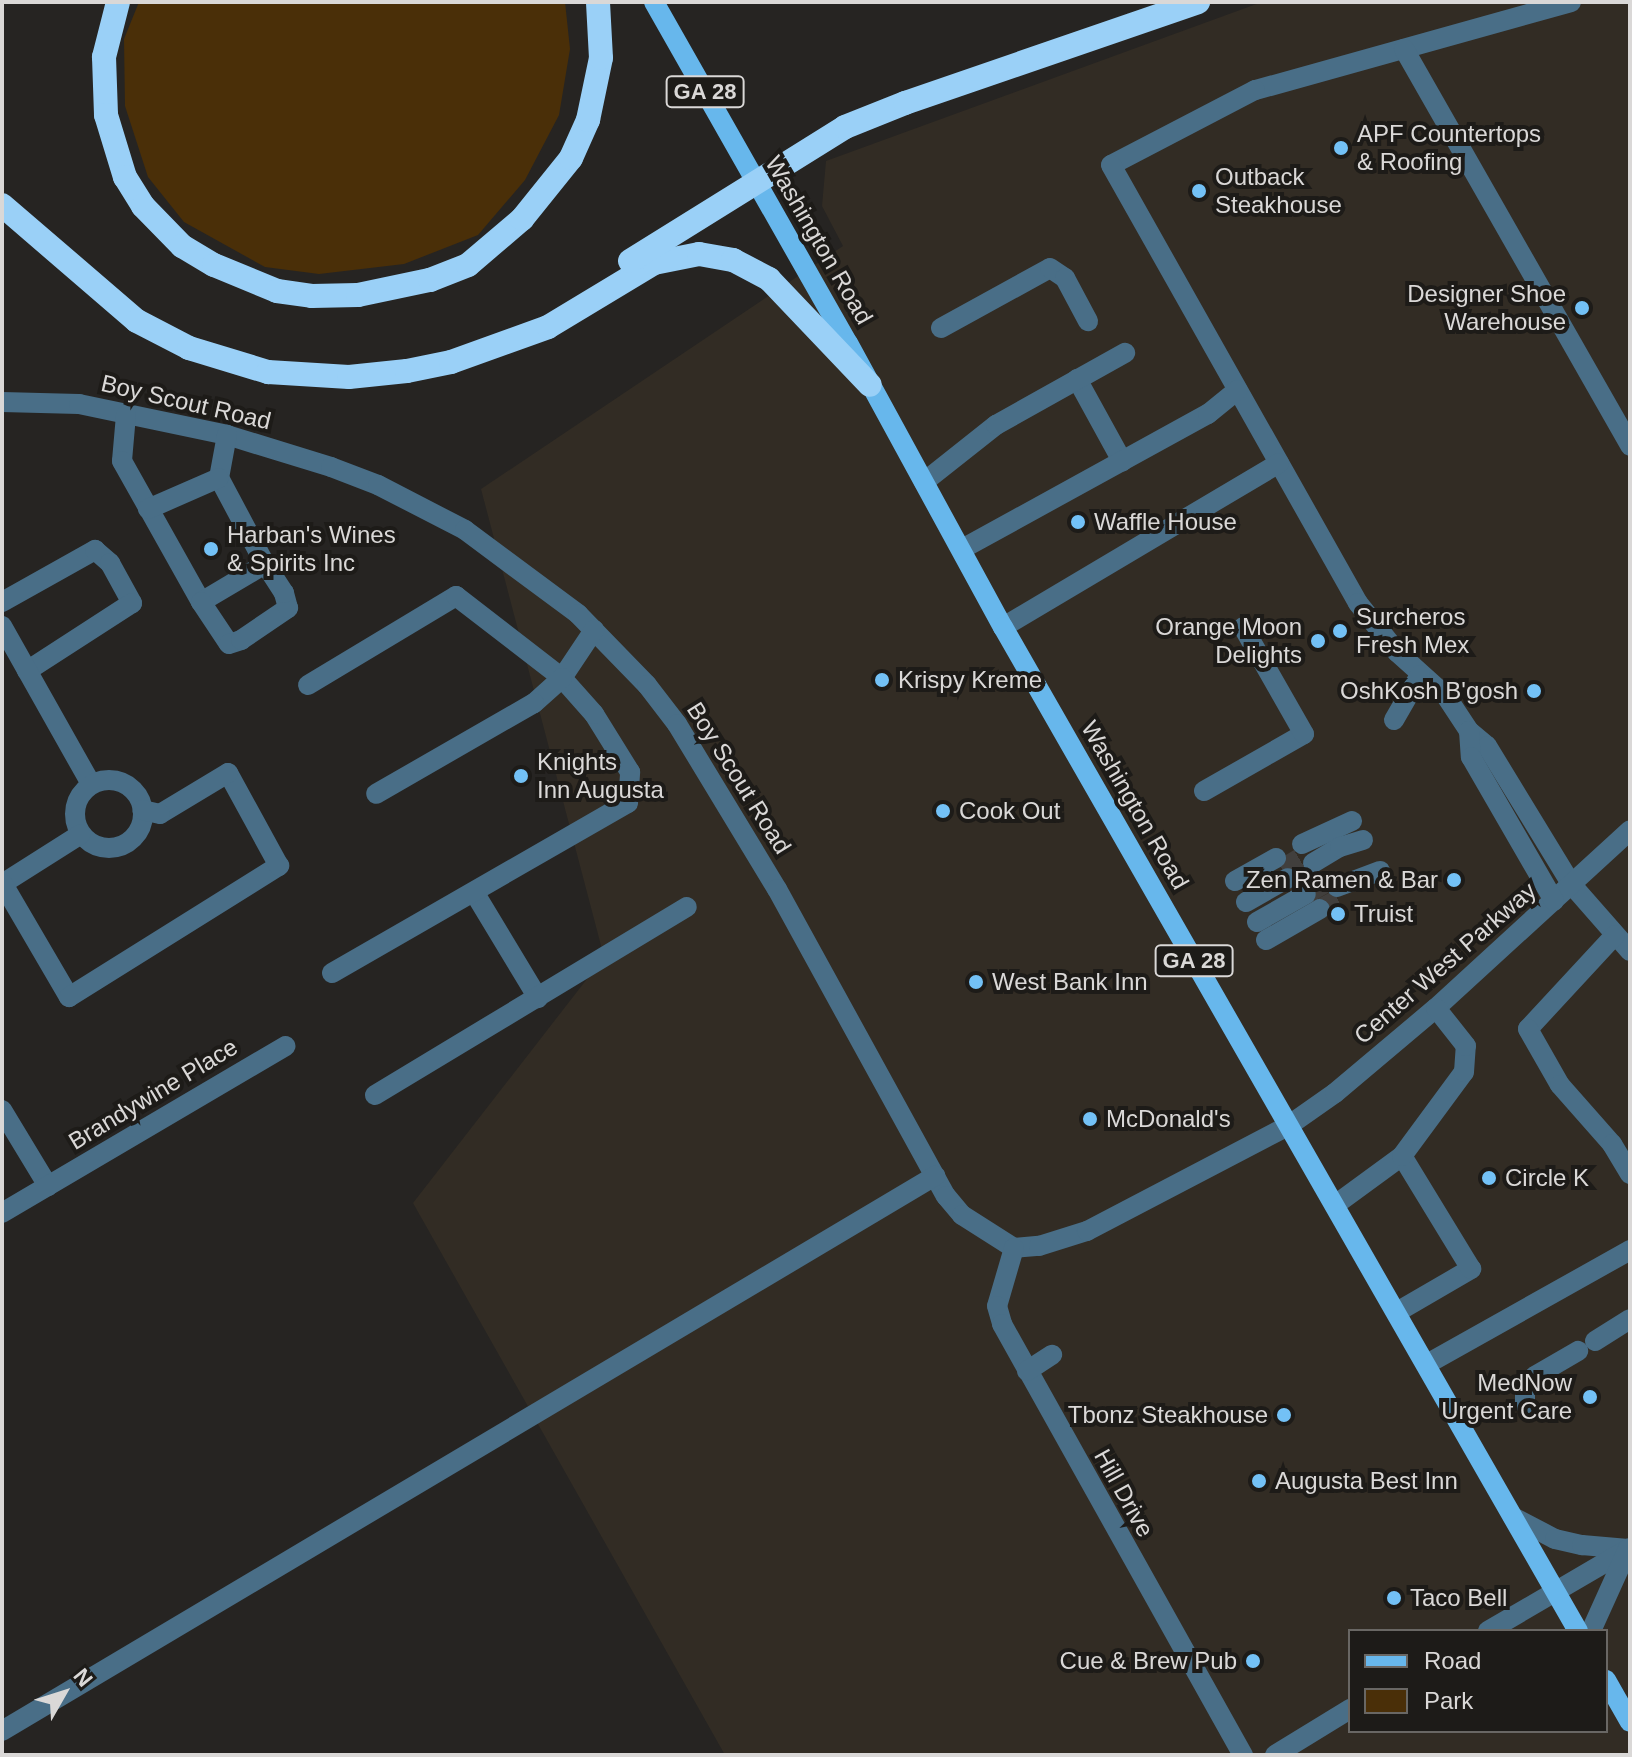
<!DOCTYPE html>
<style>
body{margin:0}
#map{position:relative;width:1632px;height:1757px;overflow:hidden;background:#262422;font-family:Arial,sans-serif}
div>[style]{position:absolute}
.built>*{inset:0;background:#322c24}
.green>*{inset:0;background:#4a2f08}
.minor-tunnel>*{height:20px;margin-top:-10px;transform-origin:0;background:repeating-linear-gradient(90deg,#413f3d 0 20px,transparent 0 30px)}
.minor>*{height:20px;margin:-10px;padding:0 10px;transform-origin:10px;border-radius:10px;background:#496e87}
.minor>.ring{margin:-10px;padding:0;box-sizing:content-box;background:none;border:20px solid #496e87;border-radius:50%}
.major>*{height:20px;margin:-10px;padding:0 10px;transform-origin:10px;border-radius:10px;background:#67b7ec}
.highway>*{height:24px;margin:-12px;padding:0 12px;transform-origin:12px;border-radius:12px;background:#9ad0f7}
.dots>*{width:22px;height:22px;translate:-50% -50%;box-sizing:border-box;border:4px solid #1d1b18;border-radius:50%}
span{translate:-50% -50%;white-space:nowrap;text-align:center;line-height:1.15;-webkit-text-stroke:8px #1d1b18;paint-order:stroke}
.shield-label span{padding:2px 6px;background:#1d1b18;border:2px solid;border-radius:6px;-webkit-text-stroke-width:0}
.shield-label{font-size:22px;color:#dad8d7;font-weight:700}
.poi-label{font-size:24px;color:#dad8d7}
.left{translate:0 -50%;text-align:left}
.right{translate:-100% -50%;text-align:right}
.street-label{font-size:24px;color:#dad8d7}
.frame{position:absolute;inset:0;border:4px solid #dad8d7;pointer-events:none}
.legend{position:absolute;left:1348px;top:1629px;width:260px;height:104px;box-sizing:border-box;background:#1d1b18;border:2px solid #696764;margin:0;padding:10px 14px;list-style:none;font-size:24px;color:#dad8d7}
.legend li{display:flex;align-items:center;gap:16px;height:40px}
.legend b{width:40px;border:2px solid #696764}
.north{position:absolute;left:24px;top:1653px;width:80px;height:80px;-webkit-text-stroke:6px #1d1b18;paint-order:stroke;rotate:51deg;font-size:22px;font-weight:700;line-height:32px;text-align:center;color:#dad8d7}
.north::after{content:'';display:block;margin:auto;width:28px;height:36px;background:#dad8d7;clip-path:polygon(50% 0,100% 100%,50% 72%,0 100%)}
</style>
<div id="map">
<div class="built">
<i style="clip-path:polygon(evenodd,1262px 2px,1630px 2px,1630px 1755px,725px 1755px,413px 1203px,604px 957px,481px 489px,843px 246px,822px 206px,826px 161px,1262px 2px,1350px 1631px,1606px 1631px,1606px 1731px,1350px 1731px,1350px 1631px)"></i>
</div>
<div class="green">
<i style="clip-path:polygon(139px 2px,565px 2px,570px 49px,559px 115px,525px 180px,478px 235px,404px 264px,319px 274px,265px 267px,184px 222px,148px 177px,125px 106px,124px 39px)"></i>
</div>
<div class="minor-tunnel">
<i style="left:1282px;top:869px;width:29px;rotate:-31deg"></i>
<i style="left:1306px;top:894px;width:30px;rotate:-30deg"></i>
<i style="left:1320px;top:909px;width:26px;rotate:-28deg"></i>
</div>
<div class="minor">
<i style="left:1571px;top:2px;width:328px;rotate:164.4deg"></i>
<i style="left:1255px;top:90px;width:162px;rotate:152.5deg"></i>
<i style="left:1111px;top:165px;width:503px;rotate:60.58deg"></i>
<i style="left:1358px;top:603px;width:63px;rotate:51.5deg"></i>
<i style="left:1397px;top:652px;width:66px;rotate:41.9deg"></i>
<i style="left:1446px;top:696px;width:42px;rotate:56.7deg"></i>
<i style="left:1469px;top:731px;width:23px;rotate:40deg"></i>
<i style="left:1487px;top:746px;width:163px;rotate:58.6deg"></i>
<i style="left:1572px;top:885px;width:88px;rotate:48.7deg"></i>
<i style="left:1404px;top:49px;width:457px;rotate:60.3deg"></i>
<i style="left:941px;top:328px;width:124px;rotate:-28.8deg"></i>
<i style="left:1050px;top:268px;width:18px;rotate:34deg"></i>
<i style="left:1065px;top:278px;width:49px;rotate:61.9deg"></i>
<i style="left:1077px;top:379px;width:94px;rotate:61.2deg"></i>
<i style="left:2px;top:402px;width:77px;rotate:1.5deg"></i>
<i style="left:79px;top:404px;width:151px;rotate:11.8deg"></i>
<i style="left:227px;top:435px;width:109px;rotate:17.1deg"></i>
<i style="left:331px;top:467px;width:50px;rotate:21deg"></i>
<i style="left:378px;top:485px;width:98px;rotate:27.3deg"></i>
<i style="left:465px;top:530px;width:141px;rotate:36.6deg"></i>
<i style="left:578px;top:614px;width:99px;rotate:45.8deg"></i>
<i style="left:647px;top:685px;width:49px;rotate:52.4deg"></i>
<i style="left:677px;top:724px;width:193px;rotate:58.8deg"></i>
<i style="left:777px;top:889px;width:350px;rotate:61.2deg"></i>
<i style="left:946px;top:1196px;width:25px;rotate:50deg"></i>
<i style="left:962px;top:1215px;width:62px;rotate:32.4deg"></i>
<i style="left:1014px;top:1248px;width:25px;rotate:-5deg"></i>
<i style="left:1039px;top:1246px;width:50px;rotate:-17.4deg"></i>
<i style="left:1087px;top:1231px;width:227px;rotate:-27.6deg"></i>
<i style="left:1288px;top:1126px;width:57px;rotate:-35.1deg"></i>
<i style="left:1335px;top:1093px;width:132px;rotate:-40.1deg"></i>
<i style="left:1436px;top:1008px;width:263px;rotate:-42.5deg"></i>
<i style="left:126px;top:415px;width:46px;rotate:95deg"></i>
<i style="left:122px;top:461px;width:162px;rotate:60.7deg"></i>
<i style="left:201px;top:602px;width:74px;rotate:-30.7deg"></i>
<i style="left:265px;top:564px;width:98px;rotate:-118.1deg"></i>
<i style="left:219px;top:478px;width:44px;rotate:-79.5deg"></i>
<i style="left:924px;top:482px;width:92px;rotate:-38.4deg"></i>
<i style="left:996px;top:425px;width:148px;rotate:-29.2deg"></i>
<i style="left:148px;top:509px;width:77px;rotate:-23.6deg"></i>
<i style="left:962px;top:549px;width:281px;rotate:-28.8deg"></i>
<i style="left:1208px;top:414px;width:38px;rotate:-39deg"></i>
<i style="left:2px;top:602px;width:107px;rotate:-29.2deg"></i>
<i style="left:95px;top:550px;width:20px;rotate:41deg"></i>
<i style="left:110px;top:563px;width:46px;rotate:61.2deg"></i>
<i style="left:132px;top:603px;width:125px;rotate:147.1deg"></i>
<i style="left:201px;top:602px;width:50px;rotate:56.3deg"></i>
<i style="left:229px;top:644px;width:13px;rotate:-18deg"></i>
<i style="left:241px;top:640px;width:57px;rotate:-34.2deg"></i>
<i style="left:288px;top:608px;width:16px;rotate:-105deg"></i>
<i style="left:284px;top:593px;width:35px;rotate:-123deg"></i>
<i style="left:2px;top:626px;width:181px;rotate:60.6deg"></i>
<i style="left:1003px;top:627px;width:321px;rotate:-30.7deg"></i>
<i style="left:308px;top:685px;width:173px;rotate:-31deg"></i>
<i style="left:456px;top:596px;width:134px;rotate:37.7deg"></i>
<i style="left:562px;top:678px;width:58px;rotate:-56.3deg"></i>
<i style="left:1394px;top:720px;width:52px;rotate:-60deg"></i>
<i style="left:1469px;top:731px;width:26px;rotate:86deg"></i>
<i style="left:1471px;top:757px;width:166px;rotate:60deg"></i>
<i class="ring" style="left:75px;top:780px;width:48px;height:48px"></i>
<i style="left:1204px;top:791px;width:115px;rotate:-29.7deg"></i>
<i style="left:1304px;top:734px;width:123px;rotate:-119.7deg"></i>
<i style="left:1302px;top:844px;width:55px;rotate:-24.7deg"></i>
<i style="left:1313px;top:863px;width:31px;rotate:-31deg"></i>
<i style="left:1340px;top:847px;width:24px;rotate:-17deg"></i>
<i style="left:1235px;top:881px;width:47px;rotate:-29.3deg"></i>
<i style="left:2px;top:884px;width:93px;rotate:-32.3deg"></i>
<i style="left:3px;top:884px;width:131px;rotate:59.7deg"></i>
<i style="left:69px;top:997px;width:248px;rotate:-32deg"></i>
<i style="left:279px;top:866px;width:106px;rotate:-118.7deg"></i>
<i style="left:228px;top:773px;width:79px;rotate:148.9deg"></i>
<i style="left:160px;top:814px;width:18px;rotate:-167deg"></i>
<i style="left:1337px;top:887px;width:46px;rotate:-20.4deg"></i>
<i style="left:474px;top:892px;width:124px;rotate:58.9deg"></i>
<i style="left:1246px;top:902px;width:48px;rotate:-29.7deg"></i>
<i style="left:1257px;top:922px;width:56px;rotate:-29.7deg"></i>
<i style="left:1615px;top:935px;width:128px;rotate:132.8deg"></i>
<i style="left:1528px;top:1029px;width:64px;rotate:60.3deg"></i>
<i style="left:1560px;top:1085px;width:79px;rotate:48.6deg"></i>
<i style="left:1612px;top:1144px;width:35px;rotate:59deg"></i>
<i style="left:1266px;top:940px;width:62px;rotate:-29.9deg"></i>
<i style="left:332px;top:973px;width:341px;rotate:-29.9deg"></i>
<i style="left:628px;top:803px;width:31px;rotate:-86deg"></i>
<i style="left:630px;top:772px;width:68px;rotate:-121.8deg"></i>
<i style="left:594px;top:714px;width:48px;rotate:-131.6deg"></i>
<i style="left:562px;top:678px;width:38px;rotate:138deg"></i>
<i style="left:534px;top:703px;width:182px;rotate:150.1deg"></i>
<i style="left:375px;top:1095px;width:364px;rotate:-31.1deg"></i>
<i style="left:2px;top:1110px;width:89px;rotate:58.8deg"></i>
<i style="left:1335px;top:1205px;width:83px;rotate:-36.2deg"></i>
<i style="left:2px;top:1213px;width:329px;rotate:-30.5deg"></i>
<i style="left:1014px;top:1248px;width:60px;rotate:106.3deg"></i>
<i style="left:997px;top:1306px;width:19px;rotate:74deg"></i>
<i style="left:1002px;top:1324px;width:494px;rotate:60.8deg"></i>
<i style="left:1397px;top:1312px;width:86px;rotate:-30.2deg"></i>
<i style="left:1471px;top:1269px;width:132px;rotate:-121.4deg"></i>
<i style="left:1402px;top:1156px;width:104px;rotate:-53.6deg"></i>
<i style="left:1464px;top:1072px;width:26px;rotate:-86deg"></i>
<i style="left:1466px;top:1046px;width:48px;rotate:-128.3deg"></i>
<i style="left:1595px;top:1341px;width:41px;rotate:-32.2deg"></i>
<i style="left:1427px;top:1364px;width:233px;rotate:-29.3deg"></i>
<i style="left:1027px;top:1371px;width:30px;rotate:-33deg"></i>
<i style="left:1525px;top:1404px;width:14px;rotate:-90deg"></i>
<i style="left:1525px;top:1390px;width:17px;rotate:-54deg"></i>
<i style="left:1535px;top:1376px;width:50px;rotate:-30.2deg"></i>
<i style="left:1513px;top:1517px;width:47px;rotate:27.6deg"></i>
<i style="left:1555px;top:1539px;width:28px;rotate:13deg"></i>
<i style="left:1582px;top:1545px;width:46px;rotate:5deg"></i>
<i style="left:1488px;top:1631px;width:164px;rotate:-30.3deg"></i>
<i style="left:1591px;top:1631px;width:90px;rotate:-65.7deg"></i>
<i style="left:2px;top:1731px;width:1086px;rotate:-30.75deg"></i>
<i style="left:1275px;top:1755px;width:88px;rotate:-31.5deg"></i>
</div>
<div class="major">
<i style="left:654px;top:2px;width:392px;rotate:60.4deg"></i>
<i style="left:848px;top:343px;width:324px;rotate:61.4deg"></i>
<i style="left:1003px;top:627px;width:1157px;rotate:60.2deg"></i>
<i style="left:1606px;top:1680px;width:48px;rotate:60.3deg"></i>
</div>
<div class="highway">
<i style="left:118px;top:2px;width:57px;rotate:104.3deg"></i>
<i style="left:104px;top:57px;width:58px;rotate:88deg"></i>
<i style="left:106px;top:115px;width:65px;rotate:73deg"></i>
<i style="left:125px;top:177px;width:34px;rotate:58deg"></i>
<i style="left:143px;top:206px;width:56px;rotate:45.7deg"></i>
<i style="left:182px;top:246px;width:37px;rotate:31deg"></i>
<i style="left:214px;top:265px;width:68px;rotate:22.4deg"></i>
<i style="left:277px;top:291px;width:35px;rotate:8deg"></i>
<i style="left:312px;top:296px;width:46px;rotate:-1.2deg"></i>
<i style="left:358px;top:295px;width:74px;rotate:-11.8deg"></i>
<i style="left:430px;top:280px;width:41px;rotate:-21.5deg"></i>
<i style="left:468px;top:265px;width:71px;rotate:-40.4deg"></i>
<i style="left:522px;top:219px;width:78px;rotate:-51.2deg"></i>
<i style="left:571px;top:158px;width:42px;rotate:-65.9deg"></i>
<i style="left:588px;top:120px;width:63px;rotate:-78.2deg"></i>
<i style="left:601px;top:58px;width:56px;rotate:-93.1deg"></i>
<i style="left:2px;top:205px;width:178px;rotate:40.7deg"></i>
<i style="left:137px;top:321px;width:59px;rotate:27.4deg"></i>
<i style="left:189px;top:348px;width:83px;rotate:16.9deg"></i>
<i style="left:268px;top:372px;width:81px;rotate:3.5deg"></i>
<i style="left:349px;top:377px;width:58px;rotate:-5.9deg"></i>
<i style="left:407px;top:371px;width:45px;rotate:-11.6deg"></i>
<i style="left:451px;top:362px;width:103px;rotate:-19.8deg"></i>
<i style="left:548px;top:327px;width:124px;rotate:-31.1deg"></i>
<i style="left:654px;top:263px;width:46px;rotate:-11.3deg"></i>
<i style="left:699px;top:254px;width:35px;rotate:10deg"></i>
<i style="left:733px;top:260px;width:41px;rotate:27.8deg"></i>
<i style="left:769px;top:279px;width:146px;rotate:46.4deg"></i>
<i style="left:630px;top:261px;width:253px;rotate:-31.9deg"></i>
<i style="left:845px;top:127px;width:65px;rotate:-21.8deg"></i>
<i style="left:905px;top:103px;width:310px;rotate:-19deg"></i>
</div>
<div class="dots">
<i style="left:1341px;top:148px;background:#73c1f6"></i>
<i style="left:1199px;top:191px;background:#73c1f6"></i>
<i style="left:1582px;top:308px;background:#73c1f6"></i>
<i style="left:1078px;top:522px;background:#73c1f6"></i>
<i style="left:211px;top:549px;background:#73c1f6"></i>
<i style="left:1340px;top:631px;background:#73c1f6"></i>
<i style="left:1318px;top:641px;background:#73c1f6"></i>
<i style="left:882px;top:680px;background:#73c1f6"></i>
<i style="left:1534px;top:691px;background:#73c1f6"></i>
<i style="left:521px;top:776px;background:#73c1f6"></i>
<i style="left:943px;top:811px;background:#73c1f6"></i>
<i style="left:1454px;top:880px;background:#73c1f6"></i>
<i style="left:1338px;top:914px;background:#73c1f6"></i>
<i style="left:976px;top:982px;background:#73c1f6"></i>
<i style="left:1090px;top:1119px;background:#73c1f6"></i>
<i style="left:1489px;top:1178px;background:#73c1f6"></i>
<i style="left:1590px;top:1397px;background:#73c1f6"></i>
<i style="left:1284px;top:1415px;background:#73c1f6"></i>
<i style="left:1259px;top:1481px;background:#73c1f6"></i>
<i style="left:1394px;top:1598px;background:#73c1f6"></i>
<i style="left:1253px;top:1661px;background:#73c1f6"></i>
</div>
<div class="shield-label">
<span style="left:705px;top:92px">GA 28</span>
<span style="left:1194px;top:961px">GA 28</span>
</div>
<div class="poi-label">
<span class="left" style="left:1357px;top:148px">APF Countertops<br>&amp; Roofing</span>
<span class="left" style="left:1215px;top:191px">Outback<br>Steakhouse</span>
<span class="right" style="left:1566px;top:308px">Designer Shoe<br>Warehouse</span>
<span class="left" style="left:1094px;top:522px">Waffle House</span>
<span class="left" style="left:227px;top:549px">Harban's Wines<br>&amp; Spirits Inc</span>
<span class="left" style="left:1356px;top:631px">Surcheros<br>Fresh Mex</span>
<span class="right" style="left:1302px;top:641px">Orange Moon<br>Delights</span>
<span class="left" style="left:898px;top:680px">Krispy Kreme</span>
<span class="right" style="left:1518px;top:691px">OshKosh B'gosh</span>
<span class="left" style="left:537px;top:776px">Knights<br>Inn Augusta</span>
<span class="left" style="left:959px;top:811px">Cook Out</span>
<span class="right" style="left:1438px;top:880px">Zen Ramen &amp; Bar</span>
<span class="left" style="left:1354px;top:914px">Truist</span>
<span class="left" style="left:992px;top:982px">West Bank Inn</span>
<span class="left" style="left:1106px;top:1119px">McDonald's</span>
<span class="left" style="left:1505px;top:1178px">Circle K</span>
<span class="right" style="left:1572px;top:1397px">MedNow<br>Urgent Care</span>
<span class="right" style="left:1268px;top:1415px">Tbonz Steakhouse</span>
<span class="left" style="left:1275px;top:1481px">Augusta Best Inn</span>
<span class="left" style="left:1410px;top:1598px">Taco Bell</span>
<span class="right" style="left:1237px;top:1661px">Cue &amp; Brew Pub</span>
</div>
<div class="street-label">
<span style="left:819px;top:240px;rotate:60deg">Washington Road</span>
<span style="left:186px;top:402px;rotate:13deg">Boy Scout Road</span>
<span style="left:739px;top:778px;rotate:58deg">Boy Scout Road</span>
<span style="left:1135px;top:805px;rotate:60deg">Washington Road</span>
<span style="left:1445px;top:963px;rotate:-41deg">Center West Parkway</span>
<span style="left:153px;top:1094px;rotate:-31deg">Brandywine Place</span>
<span style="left:1124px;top:1493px;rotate:61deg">Hill Drive</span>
</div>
<div class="frame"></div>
<ul class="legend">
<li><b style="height:10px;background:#67b7ec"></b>Road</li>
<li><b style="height:22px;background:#4a2f08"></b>Park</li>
</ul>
<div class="north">N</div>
</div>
